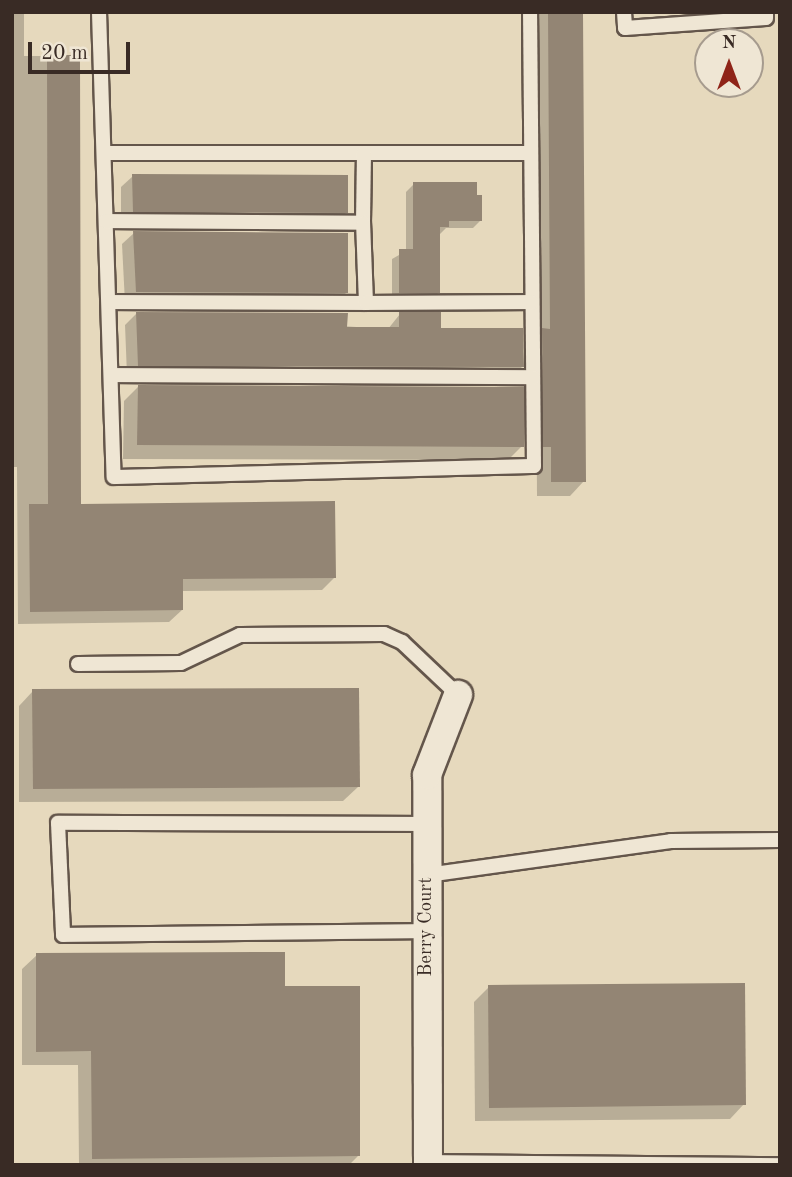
<!DOCTYPE html>
<style>
body{margin:0}
#map{position:relative;width:792px;height:1177px;overflow:hidden;background:#e6d9bd;font-family:"Old Standard TT",serif}
div>[style]{position:absolute}
.shadow>*{inset:0;background:#0003}
.building>*{inset:0;background:#938574}
.roads{filter:drop-shadow(2px 0 #64564b) drop-shadow(-2px 0 #64564b) drop-shadow(0 2px #64564b) drop-shadow(0 -2px #64564b)}
.lane>*{height:14px;margin:-7px;padding:0 7px;transform-origin:7px;border-radius:7px;background:#efe6d4}
.street>*{height:28px;margin:-14px;padding:0 14px;transform-origin:14px;border-radius:14px;background:#efe6d4}
span{translate:-50% -50%;white-space:nowrap;text-align:center;line-height:1.15;-webkit-text-stroke:5px #efe6d4;paint-order:stroke}
.street-label{font-size:19px;color:#392b25}
.frame{position:absolute;inset:0;border:14px solid #392b25;pointer-events:none}
.north{position:absolute;left:694px;top:28px;width:70px;height:70px;box-sizing:border-box;background:#efe6d4;border:2px solid #a69b8e;border-radius:50%;rotate:0deg;font-size:19px;font-weight:700;line-height:28px;text-align:center;color:#392b25}
.north::after{content:'';display:block;margin:auto;width:24px;height:32px;background:#8f2418;clip-path:polygon(50% 0,100% 100%,50% 72%,0 100%)}
.scale{position:absolute;left:28px;top:42px;width:102px;height:32px;box-sizing:border-box;border:4px solid #392b25;border-top:0;padding-left:9px;font-size:21px;line-height:24px;white-space:nowrap;color:#392b25;-webkit-text-stroke:5px #efe6d4;paint-order:stroke}
</style>
<div id="map">
<div class="shadow">
<i style="clip-path:polygon(12px 12px,24px 12px,24px 56px,79px 56px,80px 506px,335px 577px,322px 590px,182px 591px,182px 610px,169px 622px,18px 624px,17px 467px,12px 467px)"></i>
<i style="clip-path:polygon(534px 12px,581px 12px,584px 481px,570px 496px,537px 496px)"></i>
<i style="clip-path:polygon(133px 176px,346px 213px,335px 224px,121px 219px,121px 187px)"></i>
<i style="clip-path:polygon(414px 184px,481px 220px,473px 228px,446px 228px,440px 234px,439px 292px,431px 300px,392px 300px,392px 259px,406px 251px,406px 192px)"></i>
<i style="clip-path:polygon(134px 233px,346px 293px,335px 304px,125px 303px,122px 244px)"></i>
<i style="clip-path:polygon(137px 313px,388px 329px,400px 314px,522px 367px,510px 378px,127px 376px,125px 325px)"></i>
<i style="clip-path:polygon(138px 387px,522px 446px,508px 460px,123px 459px,124px 401px)"></i>
<i style="clip-path:polygon(33px 691px,358px 787px,343px 801px,19px 802px,19px 706px)"></i>
<i style="clip-path:polygon(37px 955px,283px 988px,358px 1156px,349px 1165px,79px 1165px,78px 1065px,22px 1065px,22px 969px)"></i>
<i style="clip-path:polygon(489px 987px,744px 1104px,730px 1119px,475px 1121px,474px 1002px)"></i>
</div>
<div class="building">
<i style="clip-path:polygon(548px 12px,583px 12px,586px 482px,551px 482px,551px 447px,543px 447px,542px 328px,550px 329px)"></i>
<i style="clip-path:polygon(47px 55px,80px 55px,81px 504px,335px 501px,336px 578px,183px 579px,183px 610px,30px 612px,29px 504px,48px 504px)"></i>
<i style="clip-path:polygon(132px 174px,348px 175px,348px 213px,133px 212px)"></i>
<i style="clip-path:polygon(413px 182px,477px 182px,477px 195px,482px 195px,482px 221px,449px 221px,449px 227px,440px 227px,440px 293px,399px 293px,399px 249px,413px 249px)"></i>
<i style="clip-path:polygon(133px 231px,348px 233px,348px 293px,136px 292px)"></i>
<i style="clip-path:polygon(136px 312px,348px 313px,347px 327px,399px 327px,399px 312px,441px 312px,441px 328px,523px 328px,524px 367px,138px 366px)"></i>
<i style="clip-path:polygon(138px 385px,524px 387px,524px 447px,137px 445px)"></i>
<i style="clip-path:polygon(359px 688px,360px 787px,33px 789px,32px 689px)"></i>
<i style="clip-path:polygon(285px 952px,285px 986px,360px 986px,360px 1156px,92px 1159px,91px 1051px,36px 1052px,36px 953px)"></i>
<i style="clip-path:polygon(745px 983px,746px 1105px,489px 1108px,488px 985px)"></i>
</div>
<div class="roads">
<div class="lane">
<i style="left:99px;top:12px;width:465px;rotate:88.2deg"></i>
<i style="left:114px;top:477px;width:420px;rotate:-1.5deg"></i>
<i style="left:534px;top:466px;width:454px;rotate:-90.5deg"></i>
<i style="left:624px;top:12px;width:16px;rotate:86deg"></i>
<i style="left:625px;top:28px;width:141px;rotate:-4.1deg"></i>
<i style="left:766px;top:18px;width:6px;rotate:-90deg"></i>
<i style="left:104px;top:153px;width:427px"></i>
<i style="left:106px;top:221px;width:257px;rotate:0.4deg"></i>
<i style="left:363px;top:223px;width:70px;rotate:-89.2deg"></i>
<i style="left:109px;top:302px;width:257px;rotate:0.2deg"></i>
<i style="left:366px;top:303px;width:80px;rotate:-92.1deg"></i>
<i style="left:366px;top:303px;width:166px;rotate:-0.3deg"></i>
<i style="left:111px;top:375px;width:422px;rotate:0.3deg"></i>
<i style="left:78px;top:664px;width:103px;rotate:-0.6deg"></i>
<i style="left:181px;top:663px;width:65px;rotate:-25.4deg"></i>
<i style="left:240px;top:635px;width:144px;rotate:-0.4deg"></i>
<i style="left:384px;top:634px;width:20px;rotate:24deg"></i>
<i style="left:402px;top:642px;width:77px;rotate:43.4deg"></i>
<i style="left:427px;top:824px;width:369px;rotate:-179.8deg"></i>
<i style="left:58px;top:823px;width:112px;rotate:87.4deg"></i>
<i style="left:63px;top:935px;width:364px;rotate:-0.6deg"></i>
<i style="left:427px;top:875px;width:246px;rotate:-7.9deg"></i>
<i style="left:671px;top:841px;width:109px;rotate:-0.5deg"></i>
<i style="left:428px;top:1162px;width:352px;rotate:0.5deg"></i>
</div>
<div class="street">
<i style="left:428px;top:1165px;width:390px;rotate:-90.1deg"></i>
<i style="left:427px;top:775px;width:86px;rotate:-68.8deg"></i>
</div>
</div>
<div class="street-label">
<span style="left:427px;top:927px;rotate:-90deg">Berry Court</span>
</div>
<div class="frame"></div>
<div class="north">N</div>
<div class="scale">20 m</div>
</div>
